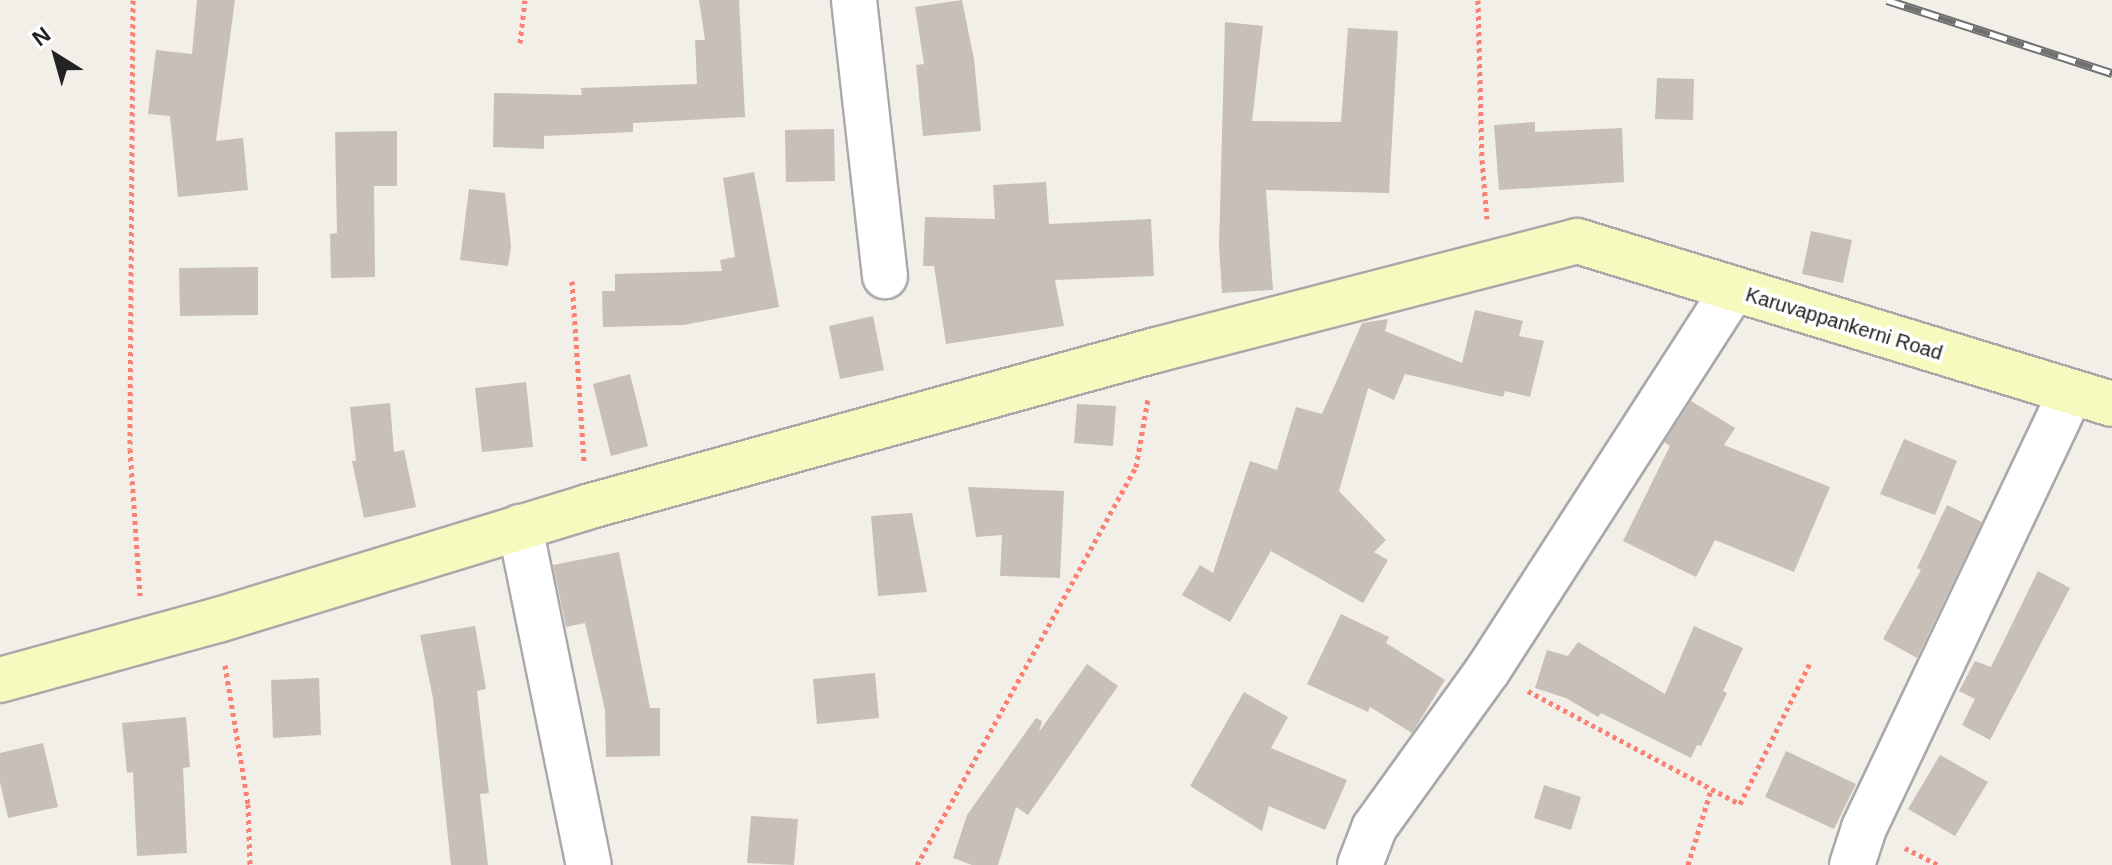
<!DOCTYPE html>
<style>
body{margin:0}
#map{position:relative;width:2112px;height:865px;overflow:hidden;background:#f2efe9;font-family:Arial,sans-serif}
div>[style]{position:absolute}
.building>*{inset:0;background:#c7bfb8}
.path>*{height:5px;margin-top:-2.5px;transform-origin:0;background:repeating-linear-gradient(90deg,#fa8072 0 4px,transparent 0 8px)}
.roads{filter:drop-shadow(2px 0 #a9a9a9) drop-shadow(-2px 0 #a9a9a9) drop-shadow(0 2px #a9a9a9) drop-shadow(0 -2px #a9a9a9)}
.street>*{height:44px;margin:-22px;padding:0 22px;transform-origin:22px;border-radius:22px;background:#fff}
.secondary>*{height:44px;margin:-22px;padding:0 22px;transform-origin:22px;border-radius:22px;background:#f7fabf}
.rail>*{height:9px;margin-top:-4.5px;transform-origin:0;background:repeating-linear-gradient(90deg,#fff 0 18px,#707070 0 36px);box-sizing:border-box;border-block:2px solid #707070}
span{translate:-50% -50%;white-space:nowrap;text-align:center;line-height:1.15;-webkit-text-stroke:7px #fff;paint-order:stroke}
.street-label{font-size:20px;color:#222}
.north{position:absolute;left:16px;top:16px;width:80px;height:80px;-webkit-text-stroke:6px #fff;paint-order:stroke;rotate:323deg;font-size:22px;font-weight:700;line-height:32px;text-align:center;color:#222}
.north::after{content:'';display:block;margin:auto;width:28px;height:36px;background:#222;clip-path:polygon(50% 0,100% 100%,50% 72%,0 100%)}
</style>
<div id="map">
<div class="building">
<i style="clip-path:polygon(197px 0,235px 0,216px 141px,243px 138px,248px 190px,178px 197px,170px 116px,148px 114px,156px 50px,192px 54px)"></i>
<i style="clip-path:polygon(699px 0,739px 0,745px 117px,633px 123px,633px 132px,544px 136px,544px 149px,493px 147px,494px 93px,582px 95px,581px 88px,697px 84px,695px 40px,705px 40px)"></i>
<i style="clip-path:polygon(962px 0,974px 59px,981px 131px,923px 136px,916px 65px,924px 64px,915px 7px)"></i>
<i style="clip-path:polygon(1225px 22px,1263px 26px,1252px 121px,1341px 122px,1348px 28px,1398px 31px,1389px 193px,1266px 190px,1273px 290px,1222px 293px,1219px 246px)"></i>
<i style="clip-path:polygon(1657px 78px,1694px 79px,1693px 120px,1655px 119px)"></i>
<i style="clip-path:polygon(1535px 122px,1535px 132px,1622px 128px,1624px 182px,1499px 190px,1494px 125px)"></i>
<i style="clip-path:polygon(834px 129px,835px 181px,786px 182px,785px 130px)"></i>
<i style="clip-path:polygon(397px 131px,397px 186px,374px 186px,375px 277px,331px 278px,330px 234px,337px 233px,335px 132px)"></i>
<i style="clip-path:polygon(754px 172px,779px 307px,683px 325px,603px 327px,602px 291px,615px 291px,615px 274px,722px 271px,720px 260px,735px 257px,723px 178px)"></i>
<i style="clip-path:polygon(1046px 182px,1049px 224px,1151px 219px,1154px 276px,1055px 280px,1064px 326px,946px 344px,934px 266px,923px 266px,925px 217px,995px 219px,993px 185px)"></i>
<i style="clip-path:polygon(469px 189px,505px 193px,511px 246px,508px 266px,460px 260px)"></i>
<i style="clip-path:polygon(1811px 231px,1852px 240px,1843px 283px,1802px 274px)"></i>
<i style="clip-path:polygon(258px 267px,258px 315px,180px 316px,179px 268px)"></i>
<i style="clip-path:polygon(1475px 310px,1523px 321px,1519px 336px,1544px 341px,1530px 397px,1505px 391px,1503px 397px,1405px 374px,1394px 400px,1368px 388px,1339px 491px,1386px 540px,1374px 552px,1388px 560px,1363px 603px,1271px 551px,1230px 622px,1182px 595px,1200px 565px,1213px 573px,1250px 461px,1277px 470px,1296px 407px,1322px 414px,1362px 323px,1388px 319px,1385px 331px,1462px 363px)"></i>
<i style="clip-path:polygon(873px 316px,884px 370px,840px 379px,829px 326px)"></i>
<i style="clip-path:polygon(630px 374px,648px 446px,611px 456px,593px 384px)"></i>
<i style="clip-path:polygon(526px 382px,533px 447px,482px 452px,475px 388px)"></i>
<i style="clip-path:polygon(1691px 401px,1735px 428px,1724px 445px,1830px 487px,1794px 572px,1715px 540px,1696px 577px,1623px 541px,1670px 446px,1664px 442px)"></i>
<i style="clip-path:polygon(390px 403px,394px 452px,404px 450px,416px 507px,364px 518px,352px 461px,356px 461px,350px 407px)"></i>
<i style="clip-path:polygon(1077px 404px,1116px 406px,1113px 446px,1074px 443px)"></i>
<i style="clip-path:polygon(1904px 439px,1957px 461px,1935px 515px,1880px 494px)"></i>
<i style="clip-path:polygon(968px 487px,1064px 491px,1060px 578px,1000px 576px,1002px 535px,976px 537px)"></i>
<i style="clip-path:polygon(1947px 505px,1982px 522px,1917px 658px,1883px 639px,1921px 570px,1917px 568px)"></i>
<i style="clip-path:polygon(912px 513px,927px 592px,878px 596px,871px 516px)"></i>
<i style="clip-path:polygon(619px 552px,650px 708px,660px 708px,660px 756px,606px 757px,605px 710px,585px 623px,566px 627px,553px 565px)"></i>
<i style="clip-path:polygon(2038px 571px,2070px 588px,1990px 740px,1962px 725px,1975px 699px,1959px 691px,1975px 661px,1991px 667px)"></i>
<i style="clip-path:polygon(1341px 614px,1389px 637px,1386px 643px,1445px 680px,1412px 733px,1370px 707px,1368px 712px,1307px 684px)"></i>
<i style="clip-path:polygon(475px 626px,486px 689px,477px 691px,489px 793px,480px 794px,488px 865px,451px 865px,433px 698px,420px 635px)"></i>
<i style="clip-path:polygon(1694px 626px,1743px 648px,1723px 691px,1727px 693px,1701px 746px,1697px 745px,1691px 758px,1601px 713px,1598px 717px,1566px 698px,1535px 688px,1547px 650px,1568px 656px,1578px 642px,1665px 694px)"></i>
<i style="clip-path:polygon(1087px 664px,1118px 686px,1028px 815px,1016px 807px,998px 865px,972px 865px,953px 858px,967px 815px,1036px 718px,1042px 721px,1039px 732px)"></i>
<i style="clip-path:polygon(875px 673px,879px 718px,817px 724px,813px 679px)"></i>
<i style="clip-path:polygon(319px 678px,321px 735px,273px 738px,271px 680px)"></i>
<i style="clip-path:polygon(1244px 692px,1288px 717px,1271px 748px,1347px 780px,1325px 830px,1269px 806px,1262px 831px,1190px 786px)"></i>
<i style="clip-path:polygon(186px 717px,190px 767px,183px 768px,187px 853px,137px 856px,133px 772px,127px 773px,122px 723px)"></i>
<i style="clip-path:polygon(43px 743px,58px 807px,8px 818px,0 782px,0 753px)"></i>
<i style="clip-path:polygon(1786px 751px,1856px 784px,1834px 829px,1765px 797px)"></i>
<i style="clip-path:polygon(1940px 755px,1988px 782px,1955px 836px,1908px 809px)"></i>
<i style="clip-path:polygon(1544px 785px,1581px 797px,1571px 830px,1534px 818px)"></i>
<i style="clip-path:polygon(751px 816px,798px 819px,794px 865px,747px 863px)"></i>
</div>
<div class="path">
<i style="left:133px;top:0;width:449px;rotate:90.4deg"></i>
<i style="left:130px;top:449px;width:147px;rotate:86.1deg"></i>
<i style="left:1478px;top:0;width:160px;rotate:88.6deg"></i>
<i style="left:1482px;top:160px;width:59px;rotate:85.2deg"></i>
<i style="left:520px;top:43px;width:43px;rotate:-83.4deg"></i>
<i style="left:572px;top:281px;width:181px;rotate:86.2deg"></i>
<i style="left:225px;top:665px;width:141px;rotate:80.6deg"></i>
<i style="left:248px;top:804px;width:61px;rotate:88.1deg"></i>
<i style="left:1528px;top:691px;width:240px;rotate:28.1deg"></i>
<i style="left:1740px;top:804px;width:157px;rotate:-63.6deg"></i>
<i style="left:1905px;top:848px;width:38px;rotate:27deg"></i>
<i style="left:917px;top:865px;width:454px;rotate:-61.2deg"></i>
<i style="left:1136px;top:467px;width:69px;rotate:-80deg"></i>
<i style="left:1688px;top:865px;width:78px;rotate:-73deg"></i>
</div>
<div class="roads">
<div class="street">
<i style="left:854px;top:0;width:278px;rotate:83.6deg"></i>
<i style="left:520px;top:527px;width:345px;rotate:78.5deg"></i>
<i style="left:1360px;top:865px;width:40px;rotate:-69deg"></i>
<i style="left:1374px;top:828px;width:195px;rotate:-54.2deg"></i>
<i style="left:1488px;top:670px;width:451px;rotate:-57.2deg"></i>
<i style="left:1852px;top:865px;width:39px;rotate:-72deg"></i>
<i style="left:1864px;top:828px;width:482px;rotate:-64.6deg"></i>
</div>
<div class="secondary">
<i style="left:0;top:680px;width:226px;rotate:-15.4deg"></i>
<i style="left:218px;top:620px;width:386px;rotate:-17deg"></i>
<i style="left:587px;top:507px;width:590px;rotate:-15.43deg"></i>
<i style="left:1156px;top:350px;width:435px;rotate:-14.5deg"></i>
<i style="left:1577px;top:241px;width:559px;rotate:16.94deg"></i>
</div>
</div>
<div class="rail">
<i style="left:1887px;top:0;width:237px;rotate:18deg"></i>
</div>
<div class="street-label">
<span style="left:1844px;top:324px;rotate:17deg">Karuvappankerni Road</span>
</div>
<div class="north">N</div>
</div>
